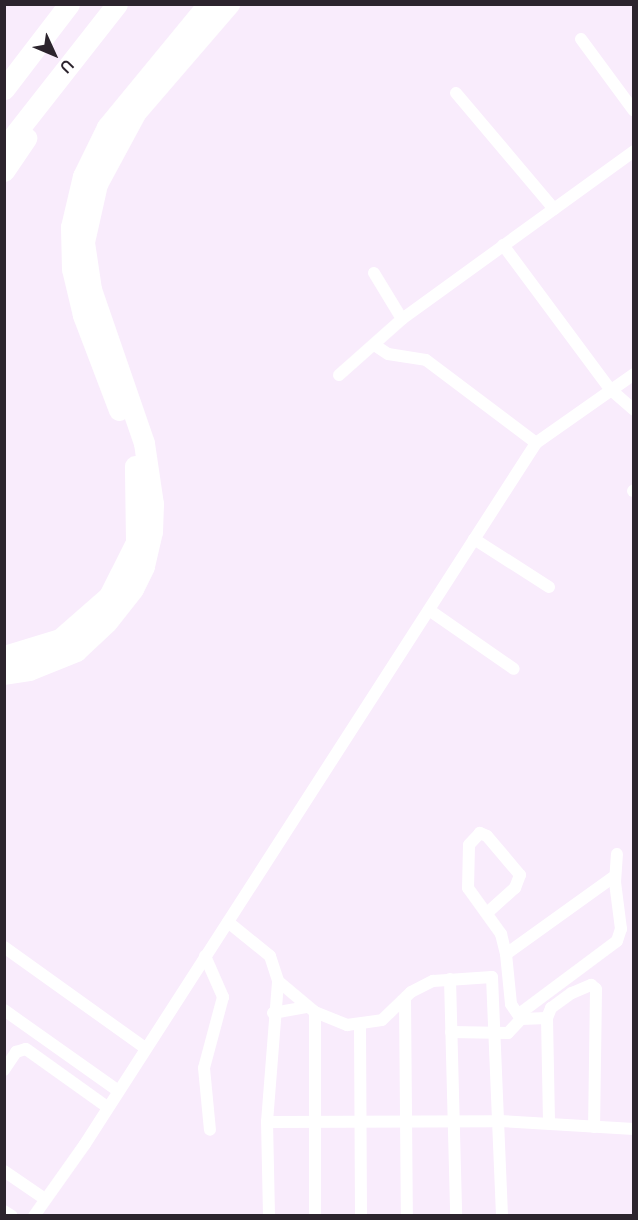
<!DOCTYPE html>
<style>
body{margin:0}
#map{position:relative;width:638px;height:1220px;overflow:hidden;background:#f9ecfc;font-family:Manrope,sans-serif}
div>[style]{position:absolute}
.street>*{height:12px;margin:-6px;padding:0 6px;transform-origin:6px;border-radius:6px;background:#fff}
.highway>*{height:21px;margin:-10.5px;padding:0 10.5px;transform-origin:10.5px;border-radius:10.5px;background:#fff}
span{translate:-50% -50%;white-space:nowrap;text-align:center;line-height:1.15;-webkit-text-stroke:5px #fff;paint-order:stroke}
.frame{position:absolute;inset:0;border:6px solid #2c242d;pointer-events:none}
.north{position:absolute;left:24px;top:24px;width:60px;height:60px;-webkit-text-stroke:4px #fff;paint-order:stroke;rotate:134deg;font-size:16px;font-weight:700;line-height:24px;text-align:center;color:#2c242d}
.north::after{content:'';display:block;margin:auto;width:21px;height:27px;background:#2c242d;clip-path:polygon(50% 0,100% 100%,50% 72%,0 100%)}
</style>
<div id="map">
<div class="street">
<i style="left:581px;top:39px;width:89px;rotate:53.6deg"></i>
<i style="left:456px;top:93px;width:152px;rotate:49.8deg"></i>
<i style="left:503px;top:245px;width:179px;rotate:53.4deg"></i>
<i style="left:610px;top:389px;width:32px;rotate:41deg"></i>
<i style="left:374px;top:273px;width:54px;rotate:58.7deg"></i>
<i style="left:376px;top:346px;width:14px;rotate:34deg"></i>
<i style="left:388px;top:354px;width:38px;rotate:9deg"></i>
<i style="left:426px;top:360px;width:138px;rotate:37deg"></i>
<i style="left:339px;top:375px;width:84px;rotate:-41.6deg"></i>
<i style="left:402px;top:319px;width:286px;rotate:-35.9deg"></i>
<i style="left:633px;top:491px;width:1px;rotate:-45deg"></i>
<i style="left:474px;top:539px;width:89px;rotate:32.6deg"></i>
<i style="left:429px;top:610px;width:103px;rotate:34.8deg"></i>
<i style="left:487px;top:913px;width:38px;rotate:-42deg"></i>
<i style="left:515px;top:888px;width:14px;rotate:-69deg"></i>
<i style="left:520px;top:875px;width:51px;rotate:-130.2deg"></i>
<i style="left:487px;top:836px;width:8px;rotate:-157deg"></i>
<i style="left:480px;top:833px;width:16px;rotate:133deg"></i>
<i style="left:469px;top:845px;width:43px;rotate:91.3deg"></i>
<i style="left:468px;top:888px;width:57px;rotate:54.3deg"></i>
<i style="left:501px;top:934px;width:21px;rotate:76deg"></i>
<i style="left:228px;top:922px;width:54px;rotate:39deg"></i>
<i style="left:270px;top:956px;width:26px;rotate:72deg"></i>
<i style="left:278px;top:981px;width:48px;rotate:40deg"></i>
<i style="left:315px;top:1012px;width:35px;rotate:22deg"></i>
<i style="left:347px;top:1025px;width:35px;rotate:-8deg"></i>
<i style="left:382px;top:1020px;width:40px;rotate:-44deg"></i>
<i style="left:411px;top:992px;width:25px;rotate:-27deg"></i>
<i style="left:433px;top:981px;width:59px;rotate:-3.9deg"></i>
<i style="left:492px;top:977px;width:239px;rotate:87.6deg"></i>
<i style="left:4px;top:947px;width:173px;rotate:35.6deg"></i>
<i style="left:205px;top:956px;width:45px;rotate:66.3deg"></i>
<i style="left:223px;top:997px;width:73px;rotate:105deg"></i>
<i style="left:204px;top:1068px;width:62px;rotate:84.5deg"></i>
<i style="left:450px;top:979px;width:237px;rotate:88.5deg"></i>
<i style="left:405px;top:1000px;width:216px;rotate:89.5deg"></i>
<i style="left:4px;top:1010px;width:138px;rotate:35.3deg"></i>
<i style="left:273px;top:1013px;width:35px;rotate:-10deg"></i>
<i style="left:519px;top:1014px;width:122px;rotate:-36.7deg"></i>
<i style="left:617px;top:941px;width:13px;rotate:-72deg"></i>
<i style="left:621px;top:929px;width:47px;rotate:-97.3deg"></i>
<i style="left:615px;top:882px;width:28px;rotate:-86deg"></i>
<i style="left:547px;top:1018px;width:11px;rotate:-68deg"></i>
<i style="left:551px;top:1008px;width:26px;rotate:-36deg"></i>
<i style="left:572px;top:993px;width:21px;rotate:-23deg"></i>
<i style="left:591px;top:985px;width:6px;rotate:39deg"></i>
<i style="left:596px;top:989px;width:138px;rotate:90.8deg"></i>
<i style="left:521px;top:1019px;width:18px;rotate:-124deg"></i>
<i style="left:511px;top:1004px;width:50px;rotate:-95.7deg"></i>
<i style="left:506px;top:954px;width:134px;rotate:-35.6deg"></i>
<i style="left:521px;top:1019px;width:26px;rotate:-2deg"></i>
<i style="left:547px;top:1018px;width:105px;rotate:88.9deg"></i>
<i style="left:360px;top:1025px;width:191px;rotate:89.7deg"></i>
<i style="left:451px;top:1032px;width:57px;rotate:1deg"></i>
<i style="left:508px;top:1033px;width:19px;rotate:-47deg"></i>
<i style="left:4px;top:1070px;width:22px;rotate:-56deg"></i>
<i style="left:16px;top:1052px;width:10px;rotate:-17deg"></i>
<i style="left:26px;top:1049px;width:100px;rotate:35.6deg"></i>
<i style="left:267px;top:1122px;width:233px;rotate:-0.2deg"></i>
<i style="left:500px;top:1121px;width:134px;rotate:3.4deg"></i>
<i style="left:4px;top:1171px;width:50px;rotate:34.3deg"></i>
<i style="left:4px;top:1211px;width:9px;rotate:32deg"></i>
<i style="left:34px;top:1216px;width:88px;rotate:-54.7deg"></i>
<i style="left:85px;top:1144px;width:834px;rotate:-57.24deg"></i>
<i style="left:536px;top:443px;width:120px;rotate:-35.1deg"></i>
<i style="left:269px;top:1216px;width:94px;rotate:-91.2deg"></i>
<i style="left:267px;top:1122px;width:141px;rotate:-85.5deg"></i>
<i style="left:315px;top:1216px;width:204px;rotate:-90deg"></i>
</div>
<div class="highway">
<i style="left:4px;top:89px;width:107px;rotate:-52.6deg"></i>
<i style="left:4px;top:148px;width:183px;rotate:-51.9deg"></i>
<i style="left:4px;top:171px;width:40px;rotate:-56deg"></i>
<i style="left:119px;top:410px;width:102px;rotate:-110.8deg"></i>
<i style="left:83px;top:315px;width:47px;rotate:-103.4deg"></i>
<i style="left:72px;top:269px;width:42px;rotate:-91.4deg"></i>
<i style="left:71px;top:227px;width:52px;rotate:-76.8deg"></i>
<i style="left:83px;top:176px;width:55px;rotate:-63.9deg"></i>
<i style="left:107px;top:127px;width:159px;rotate:-50.6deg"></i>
<i style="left:4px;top:656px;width:59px;rotate:-16.9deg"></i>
<i style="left:60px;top:639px;width:65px;rotate:-41.3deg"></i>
<i style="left:109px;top:596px;width:60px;rotate:-63.4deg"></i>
<i style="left:136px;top:542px;width:76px;rotate:-90.8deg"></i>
<i style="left:4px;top:674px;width:25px;rotate:-9deg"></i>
<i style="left:29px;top:670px;width:51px;rotate:-22deg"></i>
<i style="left:76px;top:651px;width:42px;rotate:-43.1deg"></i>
<i style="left:107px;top:622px;width:42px;rotate:-51.8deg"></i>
<i style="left:133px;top:589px;width:25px;rotate:-64deg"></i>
<i style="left:144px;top:566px;width:35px;rotate:-77deg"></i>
<i style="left:152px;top:532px;width:28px;rotate:-88deg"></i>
<i style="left:153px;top:504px;width:62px;rotate:-98.4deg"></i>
<i style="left:144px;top:443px;width:163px;rotate:-109deg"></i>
<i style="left:91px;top:289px;width:48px;rotate:-98.5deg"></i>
<i style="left:84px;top:242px;width:59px;rotate:-77.4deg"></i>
<i style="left:97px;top:184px;width:82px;rotate:-61.6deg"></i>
<i style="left:136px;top:112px;width:143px;rotate:-49.3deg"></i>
</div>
<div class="frame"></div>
<div class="north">U</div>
</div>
